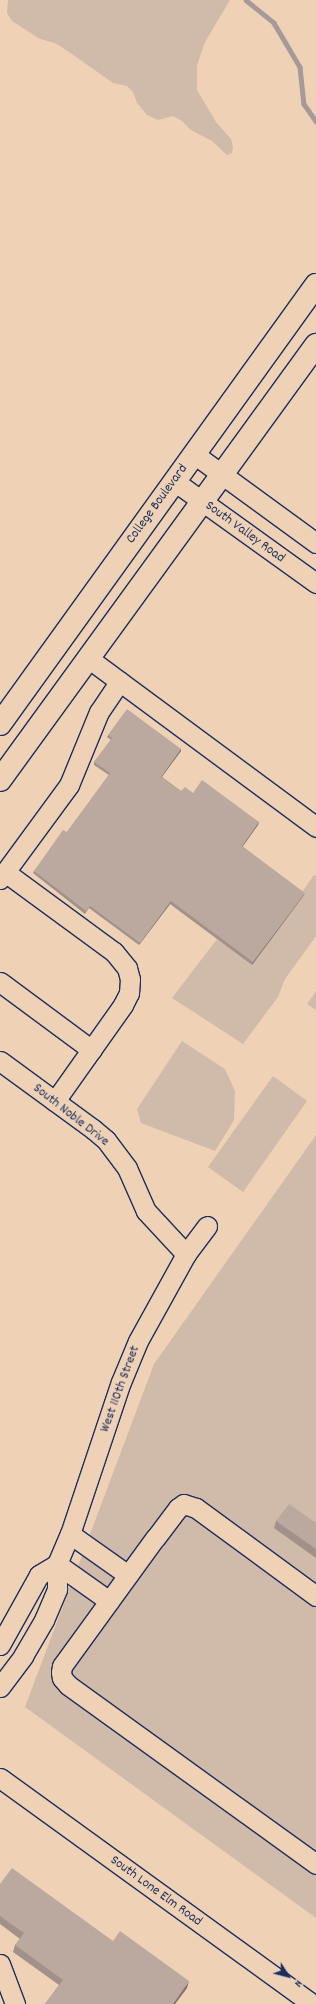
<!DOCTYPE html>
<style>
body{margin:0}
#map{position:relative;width:316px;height:2004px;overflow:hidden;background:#efd2b6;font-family:Dekko,sans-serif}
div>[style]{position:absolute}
.green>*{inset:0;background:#d0baa9}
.stream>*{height:4.5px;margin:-2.25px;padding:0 2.25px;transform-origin:2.25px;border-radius:2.25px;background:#a69a98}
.roads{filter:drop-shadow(1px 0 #1b2f5e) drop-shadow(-1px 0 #1b2f5e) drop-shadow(0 1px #1b2f5e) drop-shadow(0 -1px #1b2f5e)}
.minor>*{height:19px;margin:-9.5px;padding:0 9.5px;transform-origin:9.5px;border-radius:9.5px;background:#efd2b6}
.major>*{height:22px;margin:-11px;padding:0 11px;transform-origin:11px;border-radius:11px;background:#efd2b6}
.wall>*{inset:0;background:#a1918a}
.shaded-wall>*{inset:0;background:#837670}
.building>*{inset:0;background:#bba9a0}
span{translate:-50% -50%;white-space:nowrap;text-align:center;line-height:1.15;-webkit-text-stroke:3px #efd2b6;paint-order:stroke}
.street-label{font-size:14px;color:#1b2f5e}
.north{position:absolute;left:268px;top:1956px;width:40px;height:40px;-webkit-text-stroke:3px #efd2b6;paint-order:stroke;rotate:126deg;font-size:11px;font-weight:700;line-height:16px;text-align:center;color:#1b2f5e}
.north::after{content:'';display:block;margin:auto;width:14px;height:18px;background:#1b2f5e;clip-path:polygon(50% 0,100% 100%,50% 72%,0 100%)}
</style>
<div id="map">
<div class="green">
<i style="clip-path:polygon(8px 0,230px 0,205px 42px,197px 65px,197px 90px,216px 122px,231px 139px,233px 147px,232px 153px,227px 155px,212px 141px,191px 130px,182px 121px,173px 116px,158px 120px,147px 115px,137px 103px,133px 92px,127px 86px,113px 83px,69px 52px,55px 43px,40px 39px,12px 21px,7px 13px)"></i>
<i style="clip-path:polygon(314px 875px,316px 876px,316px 936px,285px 979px,278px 997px,243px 1044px,172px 998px,217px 939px,252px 965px,304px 894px,302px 892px)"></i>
<i style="clip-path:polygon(316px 991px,316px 1010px,307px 1004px)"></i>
<i style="clip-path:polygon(182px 1041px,225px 1069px,235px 1091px,234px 1120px,215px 1151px,141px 1123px,137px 1109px)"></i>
<i style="clip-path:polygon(273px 1076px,307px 1101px,243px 1192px,208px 1167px)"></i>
<i style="clip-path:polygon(316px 1135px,316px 1918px,25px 1707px,154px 1364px)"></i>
</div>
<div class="stream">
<i style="left:246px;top:0;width:36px;rotate:39deg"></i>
<i style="left:274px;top:23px;width:51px;rotate:59.4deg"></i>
<i style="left:300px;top:67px;width:37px;rotate:84deg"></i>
<i style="left:304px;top:104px;width:21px;rotate:55deg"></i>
</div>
<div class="roads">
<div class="minor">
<i style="left:194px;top:454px;width:151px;rotate:36.1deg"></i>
<i style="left:174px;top:481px;width:175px;rotate:35.7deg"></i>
<i style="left:88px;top:658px;width:284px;rotate:36.5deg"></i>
<i style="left:5px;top:872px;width:135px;rotate:36.3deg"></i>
<i style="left:114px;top:952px;width:21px;rotate:51deg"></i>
<i style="left:127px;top:968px;width:11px;rotate:75deg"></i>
<i style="left:130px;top:979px;width:14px;rotate:94deg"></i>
<i style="left:129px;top:993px;width:13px;rotate:117deg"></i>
<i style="left:123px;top:1005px;width:118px;rotate:125.3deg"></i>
<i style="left:0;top:879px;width:117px;rotate:-53.7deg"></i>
<i style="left:69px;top:785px;width:79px;rotate:-67.7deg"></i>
<i style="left:99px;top:712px;width:37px;rotate:-56deg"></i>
<i style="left:0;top:982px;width:114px;rotate:36.5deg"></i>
<i style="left:0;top:1061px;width:115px;rotate:36.2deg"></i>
<i style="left:93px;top:1129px;width:17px;rotate:40deg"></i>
<i style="left:106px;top:1140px;width:35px;rotate:53deg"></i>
<i style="left:127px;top:1168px;width:47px;rotate:66.2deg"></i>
<i style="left:146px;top:1211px;width:59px;rotate:47.1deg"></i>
<i style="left:70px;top:1534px;width:71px;rotate:35.3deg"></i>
<i style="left:57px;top:1564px;width:64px;rotate:35.4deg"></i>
<i style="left:316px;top:1596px;width:149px;rotate:-143.7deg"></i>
<i style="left:196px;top:1508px;width:13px;rotate:-162deg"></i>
<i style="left:184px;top:1504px;width:7px;rotate:146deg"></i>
<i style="left:178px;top:1508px;width:38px;rotate:127deg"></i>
<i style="left:155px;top:1538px;width:158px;rotate:126deg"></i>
<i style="left:62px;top:1666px;width:6px;rotate:99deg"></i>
<i style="left:61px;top:1672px;width:6px;rotate:81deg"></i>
<i style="left:62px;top:1678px;width:9px;rotate:49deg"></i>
<i style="left:68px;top:1685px;width:306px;rotate:35.8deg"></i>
<i style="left:0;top:1645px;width:80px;rotate:-60.9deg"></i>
<i style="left:39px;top:1575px;width:21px;rotate:-31deg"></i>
<i style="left:0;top:1687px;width:39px;rotate:-53deg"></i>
<i style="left:23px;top:1656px;width:42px;rotate:-59.7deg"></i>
<i style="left:44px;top:1620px;width:34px;rotate:-67deg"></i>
<i style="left:57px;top:1589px;width:25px;rotate:-90deg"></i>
<i style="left:57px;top:1564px;width:33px;rotate:-67deg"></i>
<i style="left:70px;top:1534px;width:160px;rotate:-71.5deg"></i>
<i style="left:121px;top:1382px;width:44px;rotate:-67.5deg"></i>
<i style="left:138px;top:1341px;width:99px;rotate:-61.1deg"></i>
<i style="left:186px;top:1254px;width:35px;rotate:-53deg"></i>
<i style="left:0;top:1778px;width:385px;rotate:35.9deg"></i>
<i style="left:0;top:1964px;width:43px;rotate:69.4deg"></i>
</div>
<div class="major">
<i style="left:0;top:724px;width:541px;rotate:-54.25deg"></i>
<i style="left:0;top:780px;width:538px;rotate:-54deg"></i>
</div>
</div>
<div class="wall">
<i style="clip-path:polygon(108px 735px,181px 749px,181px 751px,162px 777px,181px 791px,193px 793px,259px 822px,258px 825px,242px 846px,304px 895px,252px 965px,170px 904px,139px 945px,89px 908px,85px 914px,33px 873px,34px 871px,67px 832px,109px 775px,94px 765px,94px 762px,111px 740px,107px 737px)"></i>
<i style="clip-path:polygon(276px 1521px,316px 1523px,316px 1558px,274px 1528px)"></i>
<i style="clip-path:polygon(0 1884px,113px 1941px,187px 1988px,175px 2004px,45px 2004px,59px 1985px,13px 1952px,15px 1945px,20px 1939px,0 1924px)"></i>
</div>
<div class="shaded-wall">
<i style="clip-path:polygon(181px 749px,181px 751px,160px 779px,161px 777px)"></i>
<i style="clip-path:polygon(259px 822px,258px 825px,241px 849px,242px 846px)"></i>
<i style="clip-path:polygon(305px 893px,304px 895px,252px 965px,253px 962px)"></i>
<i style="clip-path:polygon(171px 901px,170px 904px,139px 945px,140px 943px)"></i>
<i style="clip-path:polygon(189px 1981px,187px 1988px,175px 2004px,173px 2004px)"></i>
</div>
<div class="building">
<i style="clip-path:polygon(127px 709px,181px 749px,161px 777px,181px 791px,185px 787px,193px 793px,202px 780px,259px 822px,242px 846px,305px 893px,253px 962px,171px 901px,140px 943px,90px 906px,86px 911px,34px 871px,63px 830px,67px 832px,110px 773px,94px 762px,112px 738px,108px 735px)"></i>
<i style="clip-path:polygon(289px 1504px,316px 1523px,316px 1549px,276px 1521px)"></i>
<i style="clip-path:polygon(12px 1868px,113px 1941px,120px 1931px,189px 1981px,173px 2004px,45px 2004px,63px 1980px,15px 1945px,24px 1933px,0 1916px,0 1884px)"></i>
</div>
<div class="street-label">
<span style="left:157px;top:504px;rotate:-54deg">College Boulevard</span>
<span style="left:245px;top:532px;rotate:36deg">South Valley Road</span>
<span style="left:71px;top:1115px;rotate:38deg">South Noble Drive</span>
<span style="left:120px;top:1389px;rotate:-70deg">West 110th Street</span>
<span style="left:156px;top:1891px;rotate:36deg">South Lone Elm Road</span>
</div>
<div class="north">N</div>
</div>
